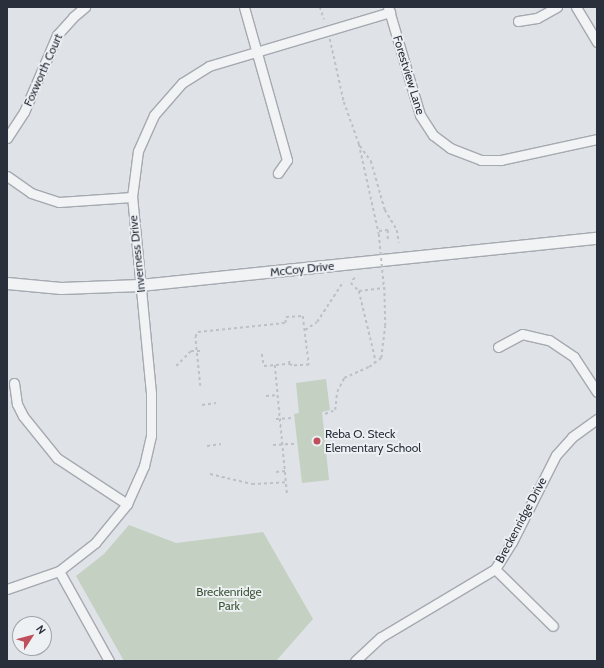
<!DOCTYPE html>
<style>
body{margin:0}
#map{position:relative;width:604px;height:668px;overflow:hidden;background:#dfe2e7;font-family:Cabin,sans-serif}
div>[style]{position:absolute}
.green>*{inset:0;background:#c4d0c1}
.path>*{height:1.5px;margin-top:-0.75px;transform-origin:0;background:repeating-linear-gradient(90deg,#bdc0c5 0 3px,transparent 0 6px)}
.roads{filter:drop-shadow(1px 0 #a5a9b0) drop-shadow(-1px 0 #a5a9b0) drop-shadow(0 1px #a5a9b0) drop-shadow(0 -1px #a5a9b0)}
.minor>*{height:9px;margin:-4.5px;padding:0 4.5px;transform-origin:4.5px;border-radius:4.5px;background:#f1f3f5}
.tertiary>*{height:11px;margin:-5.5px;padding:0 5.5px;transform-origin:5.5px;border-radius:5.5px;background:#f1f3f5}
.path-bridge>*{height:1.5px;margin-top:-0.75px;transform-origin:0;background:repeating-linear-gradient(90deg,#bdc0c5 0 3px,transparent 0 6px)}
.dots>*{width:11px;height:11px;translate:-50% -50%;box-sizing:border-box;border:2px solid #eef1f4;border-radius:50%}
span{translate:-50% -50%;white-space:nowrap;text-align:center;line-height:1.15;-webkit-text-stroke:3.5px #eef1f4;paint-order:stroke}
.street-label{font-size:12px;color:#29303c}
.poi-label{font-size:12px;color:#29303c}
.left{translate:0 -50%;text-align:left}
.park-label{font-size:12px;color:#3d5638}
.frame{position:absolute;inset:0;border:8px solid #29303c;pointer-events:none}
.north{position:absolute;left:12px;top:616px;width:40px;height:40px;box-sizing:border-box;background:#eef1f4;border:1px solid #9fa4aa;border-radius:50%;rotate:54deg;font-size:11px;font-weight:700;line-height:16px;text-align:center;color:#29303c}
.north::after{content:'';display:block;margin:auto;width:14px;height:18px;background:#c04f5d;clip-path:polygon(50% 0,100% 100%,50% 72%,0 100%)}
</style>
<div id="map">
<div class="green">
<i style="clip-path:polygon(326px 379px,330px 410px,322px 412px,329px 480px,302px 483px,294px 414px,299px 413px,296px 383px)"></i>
<i style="clip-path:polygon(129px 525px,176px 543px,263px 532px,313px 619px,276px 661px,124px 661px,76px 576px,104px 554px)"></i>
</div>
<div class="path">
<i style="left:320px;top:7px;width:13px;rotate:72deg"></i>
<i style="left:330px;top:39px;width:65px;rotate:77.5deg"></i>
<i style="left:344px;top:102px;width:45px;rotate:70.3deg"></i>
<i style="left:359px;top:144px;width:92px;rotate:77.5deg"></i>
<i style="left:360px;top:146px;width:19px;rotate:54deg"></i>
<i style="left:371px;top:161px;width:51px;rotate:74.1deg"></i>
<i style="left:385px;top:210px;width:23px;rotate:59deg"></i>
<i style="left:397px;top:230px;width:13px;rotate:81deg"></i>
<i style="left:379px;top:231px;width:9px;rotate:-6deg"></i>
<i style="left:388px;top:230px;width:12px;rotate:90deg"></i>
<i style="left:355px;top:278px;width:6px;rotate:129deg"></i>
<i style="left:351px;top:283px;width:11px;rotate:45deg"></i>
<i style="left:359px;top:291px;width:73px;rotate:76.5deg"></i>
<i style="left:359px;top:291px;width:25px;rotate:-7deg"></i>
<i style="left:305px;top:330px;width:14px;rotate:-34deg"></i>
<i style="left:317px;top:322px;width:48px;rotate:-57deg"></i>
<i style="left:262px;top:354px;width:12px;rotate:81deg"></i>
<i style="left:264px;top:366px;width:25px;rotate:-5deg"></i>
<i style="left:289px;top:364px;width:3px;rotate:-90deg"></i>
<i style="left:275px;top:365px;width:129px;rotate:84.6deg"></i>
<i style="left:176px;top:366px;width:21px;rotate:-45deg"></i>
<i style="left:191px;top:351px;width:12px"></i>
<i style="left:200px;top:386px;width:49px;rotate:-95.8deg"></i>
<i style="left:195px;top:337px;width:6px;rotate:-59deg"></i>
<i style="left:198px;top:332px;width:87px;rotate:-5.9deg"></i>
<i style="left:285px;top:323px;width:6px;rotate:-81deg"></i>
<i style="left:286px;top:317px;width:17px;rotate:-3deg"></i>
<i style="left:303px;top:316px;width:49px;rotate:83deg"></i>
<i style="left:309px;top:365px;width:17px;rotate:177deg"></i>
<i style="left:292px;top:366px;width:4px;rotate:-146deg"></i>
<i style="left:266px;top:396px;width:12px;rotate:-5deg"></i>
<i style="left:202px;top:405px;width:14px;rotate:-8deg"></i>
<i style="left:325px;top:414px;width:11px;rotate:-22deg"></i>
<i style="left:335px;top:410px;width:18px;rotate:-84deg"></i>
<i style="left:337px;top:392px;width:16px;rotate:-63deg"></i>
<i style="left:344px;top:378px;width:27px;rotate:-24deg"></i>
<i style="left:369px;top:367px;width:15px;rotate:-37deg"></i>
<i style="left:381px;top:358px;width:32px;rotate:-83deg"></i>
<i style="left:385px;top:326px;width:40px;rotate:-91.4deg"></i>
<i style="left:276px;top:419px;width:17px;rotate:-3deg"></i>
<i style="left:273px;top:445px;width:22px;rotate:-3deg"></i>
<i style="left:207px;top:446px;width:14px;rotate:-8deg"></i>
<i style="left:276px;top:472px;width:9px;rotate:-6deg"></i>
<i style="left:210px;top:474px;width:43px;rotate:13.4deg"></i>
<i style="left:252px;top:484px;width:34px;rotate:-3deg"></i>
</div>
<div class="roads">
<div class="minor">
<i style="left:244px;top:7px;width:159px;rotate:74.3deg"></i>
<i style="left:287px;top:160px;width:16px;rotate:125deg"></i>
<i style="left:388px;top:7px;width:113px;rotate:73.5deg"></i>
<i style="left:420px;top:115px;width:24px;rotate:57deg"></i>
<i style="left:433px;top:135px;width:21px;rotate:37deg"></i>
<i style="left:450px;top:148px;width:33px;rotate:21deg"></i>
<i style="left:481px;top:160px;width:20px"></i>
<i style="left:501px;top:160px;width:98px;rotate:-12.3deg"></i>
<i style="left:576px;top:7px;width:41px;rotate:59deg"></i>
<i style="left:518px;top:21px;width:19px;rotate:-9deg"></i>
<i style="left:537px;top:18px;width:23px;rotate:-29deg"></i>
<i style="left:7px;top:138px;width:31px;rotate:-57deg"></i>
<i style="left:24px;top:112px;width:84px;rotate:-66.8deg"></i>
<i style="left:57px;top:35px;width:24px;rotate:-48deg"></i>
<i style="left:73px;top:17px;width:16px;rotate:-40deg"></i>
<i style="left:7px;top:176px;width:29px;rotate:35deg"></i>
<i style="left:31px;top:193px;width:29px;rotate:18deg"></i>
<i style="left:59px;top:202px;width:73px;rotate:-3.9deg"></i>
<i style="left:498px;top:347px;width:27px;rotate:-28deg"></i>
<i style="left:522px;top:334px;width:28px;rotate:13deg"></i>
<i style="left:549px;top:340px;width:30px;rotate:34deg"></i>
<i style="left:574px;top:357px;width:42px;rotate:56.7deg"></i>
<i style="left:14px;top:383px;width:21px;rotate:82deg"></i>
<i style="left:17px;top:404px;width:13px;rotate:63deg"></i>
<i style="left:23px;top:416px;width:54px;rotate:51deg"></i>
<i style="left:57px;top:458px;width:84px;rotate:33.3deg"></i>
<i style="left:495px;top:569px;width:81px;rotate:44.5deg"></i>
<i style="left:59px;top:571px;width:103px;rotate:60.9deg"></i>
<i style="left:7px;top:589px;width:55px;rotate:-19.1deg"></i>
<i style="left:59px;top:571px;width:46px;rotate:-37.9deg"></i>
<i style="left:95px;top:543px;width:50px;rotate:-50.6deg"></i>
<i style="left:127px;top:504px;width:42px;rotate:-65.9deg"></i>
<i style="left:144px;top:466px;width:31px;rotate:-77deg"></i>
<i style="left:151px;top:436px;width:43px;rotate:-90deg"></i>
<i style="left:151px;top:393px;width:197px;rotate:-95.5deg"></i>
<i style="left:132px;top:197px;width:46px;rotate:-82.6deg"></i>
<i style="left:138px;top:151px;width:39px;rotate:-66deg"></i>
<i style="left:154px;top:115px;width:43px;rotate:-48.8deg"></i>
<i style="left:182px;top:83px;width:32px;rotate:-32deg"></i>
<i style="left:209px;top:66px;width:189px;rotate:-16.6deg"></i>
<i style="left:355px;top:661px;width:35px;rotate:-43deg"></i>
<i style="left:381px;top:637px;width:133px;rotate:-30.8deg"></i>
<i style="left:495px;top:569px;width:32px;rotate:-58deg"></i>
<i style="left:512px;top:542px;width:97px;rotate:-63.2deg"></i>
<i style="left:556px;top:455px;width:24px;rotate:-48deg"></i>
<i style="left:572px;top:437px;width:31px;rotate:-36deg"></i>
</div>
<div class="tertiary">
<i style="left:7px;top:283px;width:54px;rotate:5.3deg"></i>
<i style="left:61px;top:288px;width:79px;rotate:-2.2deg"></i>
<i style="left:140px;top:285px;width:459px;rotate:-5.9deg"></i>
</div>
</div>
<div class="path-bridge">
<i style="left:379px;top:234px;width:52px;rotate:84.5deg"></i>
</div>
<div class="dots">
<i style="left:317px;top:441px;background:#c04f5d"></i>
</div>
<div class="street-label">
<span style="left:43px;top:70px;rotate:-66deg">Foxworth Court</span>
<span style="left:409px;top:75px;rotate:73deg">Forestview Lane</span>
<span style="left:137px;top:254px;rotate:-96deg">Inverness Drive</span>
<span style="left:302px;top:269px;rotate:-6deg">McCoy Drive</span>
<span style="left:521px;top:520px;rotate:-62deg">Breckenridge Drive</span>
</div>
<div class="poi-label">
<span class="left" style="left:325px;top:441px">Reba O. Steck<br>Elementary School</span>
</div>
<div class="park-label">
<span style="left:229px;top:599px">Breckenridge<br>Park</span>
</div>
<div class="frame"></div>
<div class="north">N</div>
</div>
